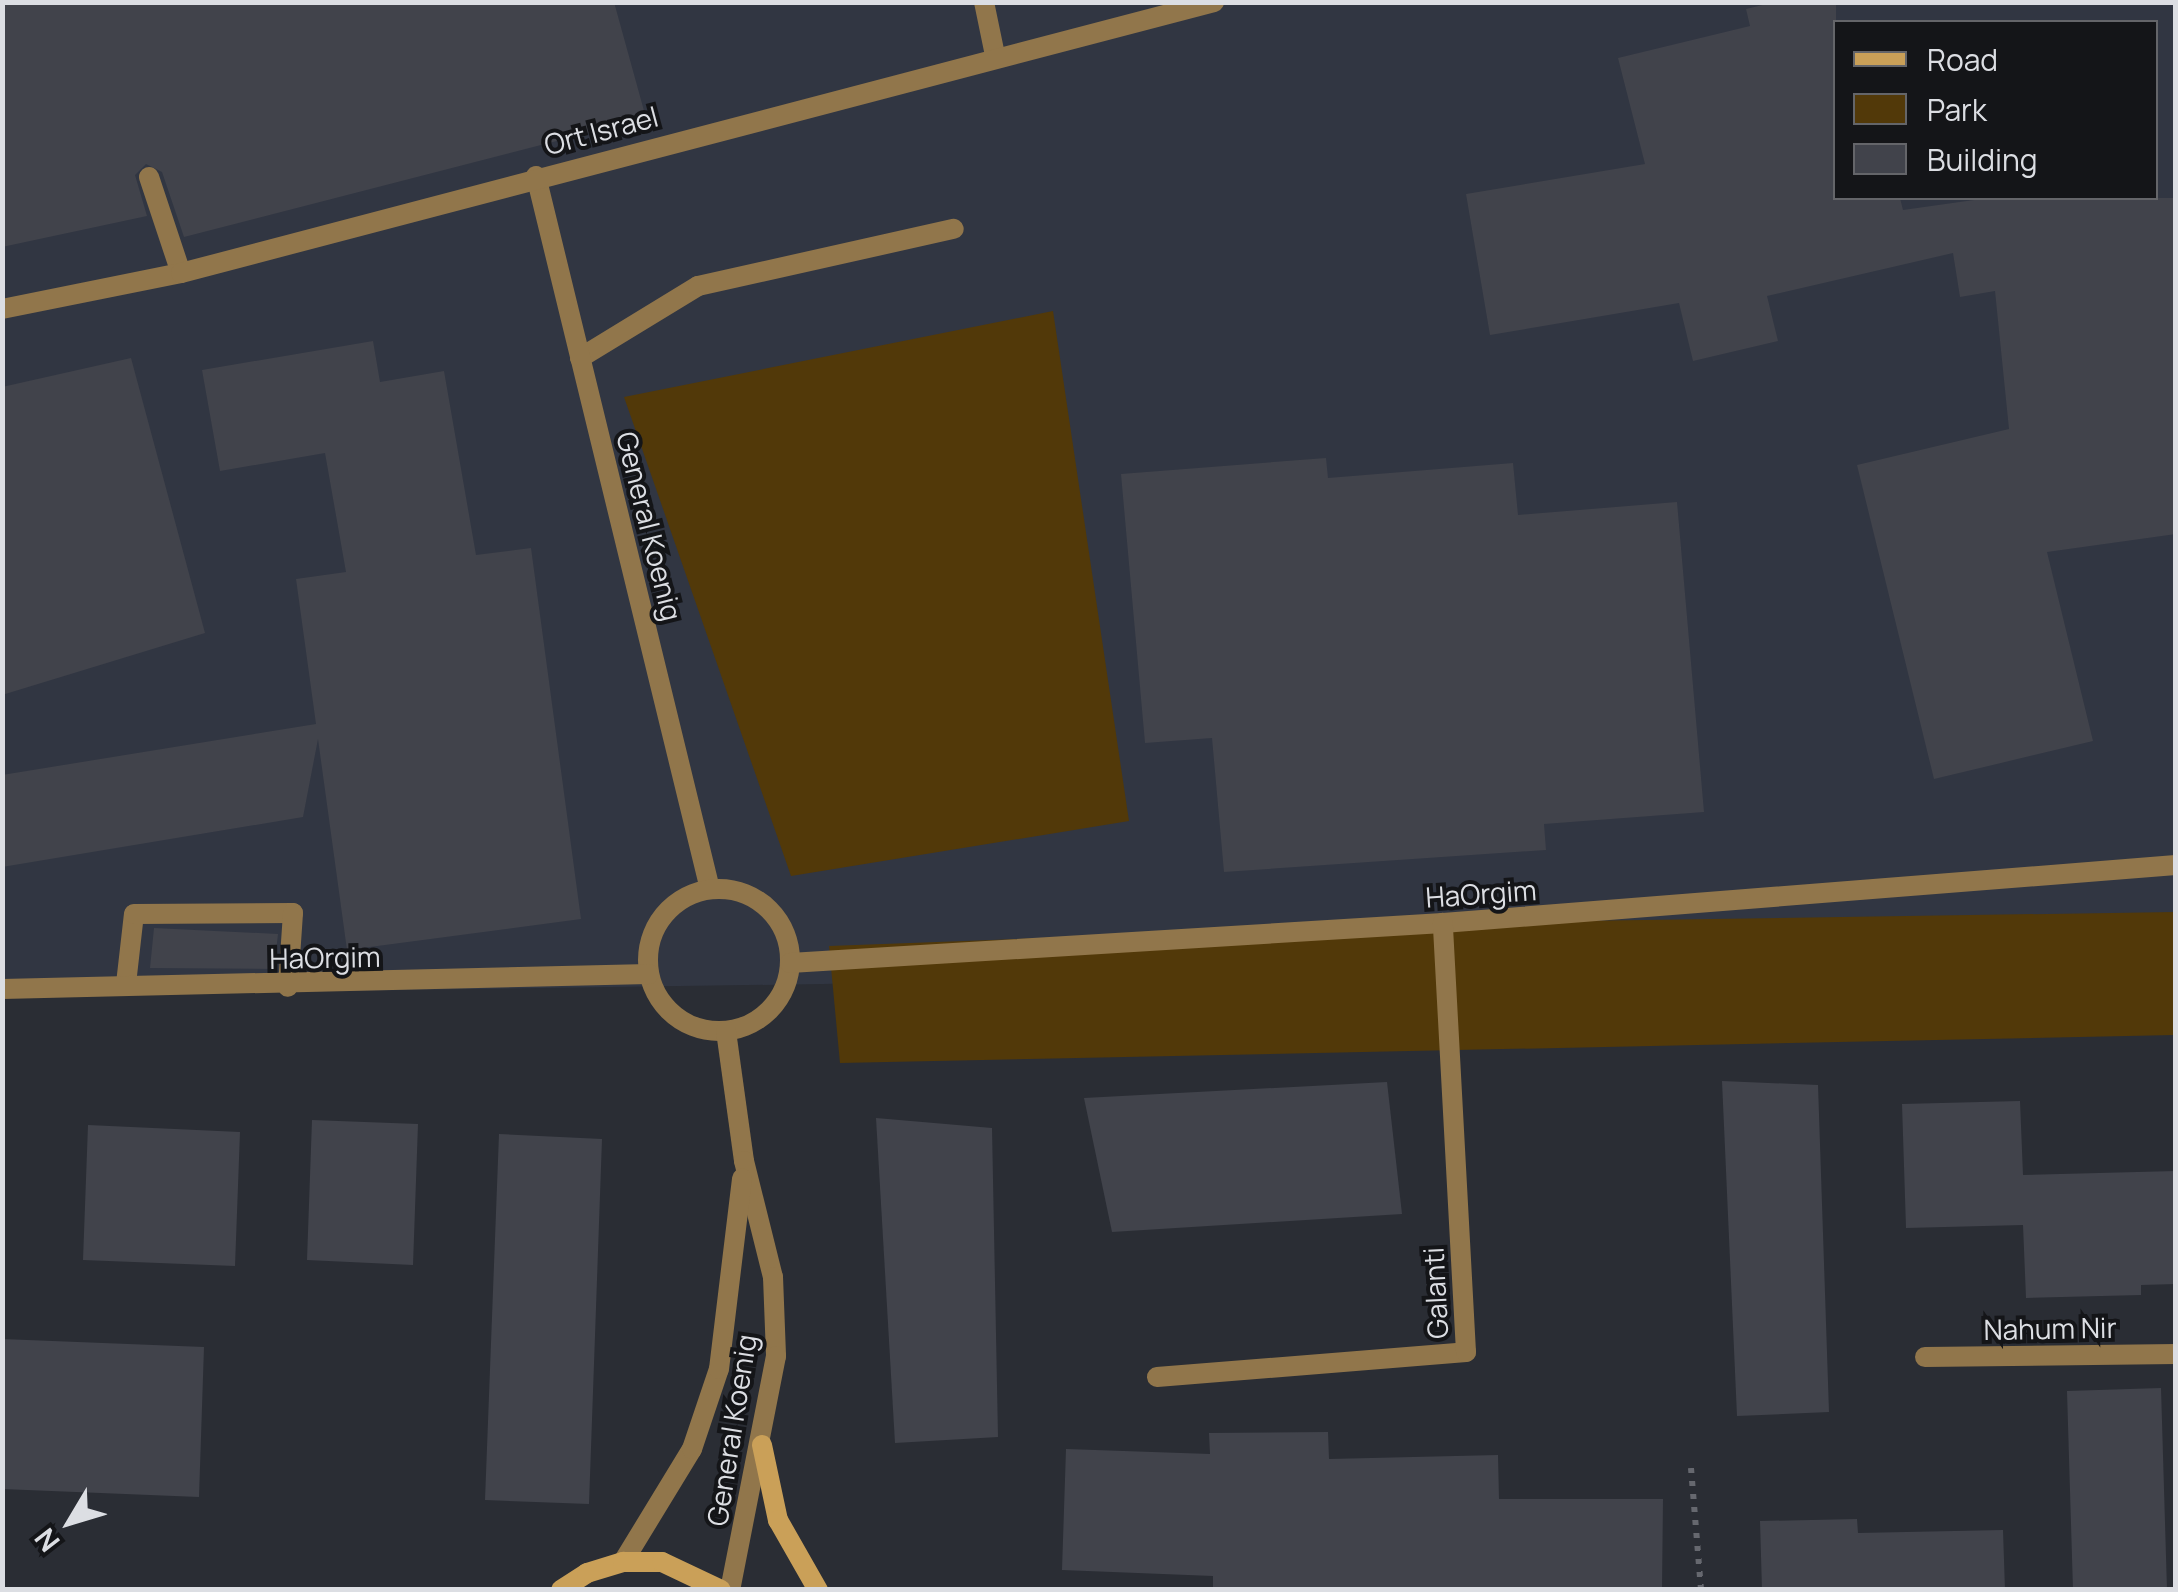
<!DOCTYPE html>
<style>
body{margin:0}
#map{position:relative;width:2178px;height:1592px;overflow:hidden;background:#2a2d34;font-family:Manrope,sans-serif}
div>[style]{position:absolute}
.built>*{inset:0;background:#313642}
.green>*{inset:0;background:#523909}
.building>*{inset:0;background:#41434b}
.path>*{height:6px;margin-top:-3px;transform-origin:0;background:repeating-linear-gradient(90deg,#66686f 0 5px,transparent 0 13px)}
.lane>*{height:20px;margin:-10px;padding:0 10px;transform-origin:10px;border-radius:10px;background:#91764b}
.street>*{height:20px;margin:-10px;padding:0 10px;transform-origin:10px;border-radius:10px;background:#91764b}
.street>.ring{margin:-10px;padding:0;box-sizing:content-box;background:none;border:20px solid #91764b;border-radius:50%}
.secondary>*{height:20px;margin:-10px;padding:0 10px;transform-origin:10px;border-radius:10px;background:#caa058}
span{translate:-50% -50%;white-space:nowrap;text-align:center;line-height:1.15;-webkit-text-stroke:8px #141518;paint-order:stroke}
.street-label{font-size:28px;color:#dcdee3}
.frame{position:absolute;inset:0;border:5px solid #dcdee3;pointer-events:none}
.legend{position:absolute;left:1833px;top:20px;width:325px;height:180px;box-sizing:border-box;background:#141518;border:2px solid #646569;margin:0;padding:12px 18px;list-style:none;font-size:30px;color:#dcdee3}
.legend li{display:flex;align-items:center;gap:20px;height:50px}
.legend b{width:50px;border:2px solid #646569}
.north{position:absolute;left:20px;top:1472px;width:100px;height:100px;-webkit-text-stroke:8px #141518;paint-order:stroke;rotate:232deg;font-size:28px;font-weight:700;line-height:40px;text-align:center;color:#dcdee3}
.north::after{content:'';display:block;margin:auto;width:35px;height:45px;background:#dcdee3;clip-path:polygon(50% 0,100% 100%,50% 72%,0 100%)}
</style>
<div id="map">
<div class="built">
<i style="clip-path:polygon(evenodd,2px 3px,2175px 3px,2175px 947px,823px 984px,3px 996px,2px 3px,1836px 22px,2156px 22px,2156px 198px,1836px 198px,1836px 22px)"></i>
</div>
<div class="green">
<i style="clip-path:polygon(1053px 311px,1129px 821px,791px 876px,624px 397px)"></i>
<i style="clip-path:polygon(2175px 912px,2175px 1035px,840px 1063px,829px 946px,1443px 923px)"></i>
</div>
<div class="building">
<i style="clip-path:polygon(2px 2px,614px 2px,646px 118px,184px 237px,162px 172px,146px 164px,135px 175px,147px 216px,2px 247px)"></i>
<i style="clip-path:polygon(1775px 2px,1836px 2px,1836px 198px,1900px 198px,1903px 210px,1988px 198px,2176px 198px,2176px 534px,2047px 552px,2093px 741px,1934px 779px,1857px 465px,2009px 429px,1995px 291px,1960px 297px,1953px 253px,1767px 296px,1778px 341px,1693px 361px,1679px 303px,1490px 335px,1466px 194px,1645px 164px,1618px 58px,1750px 26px,1746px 9px)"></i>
<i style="clip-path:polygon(373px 341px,380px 382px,444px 371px,476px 555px,531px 548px,581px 919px,347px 950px,318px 739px,303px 817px,2px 867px,2px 775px,316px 724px,296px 579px,346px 572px,325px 453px,220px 471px,202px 370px)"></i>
<i style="clip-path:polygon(131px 358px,205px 633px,2px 695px,2px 387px)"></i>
<i style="clip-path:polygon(1326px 458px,1328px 478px,1513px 463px,1518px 515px,1677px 502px,1704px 812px,1544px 824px,1546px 850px,1224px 872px,1212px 738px,1145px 743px,1121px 474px)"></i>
<i style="clip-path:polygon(154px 928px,278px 934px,274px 969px,150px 968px)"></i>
<i style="clip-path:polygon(1722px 1081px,1818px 1085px,1829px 1412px,1737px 1416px)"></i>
<i style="clip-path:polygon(1387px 1082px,1402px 1214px,1112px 1232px,1084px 1098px)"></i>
<i style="clip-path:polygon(2020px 1101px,2023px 1175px,2176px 1171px,2176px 1284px,2141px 1285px,2141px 1295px,2026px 1298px,2023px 1225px,1906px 1228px,1902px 1104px)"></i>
<i style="clip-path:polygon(876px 1118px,992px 1128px,998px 1437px,895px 1443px)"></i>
<i style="clip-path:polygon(312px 1120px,418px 1124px,413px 1265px,307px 1260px)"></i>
<i style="clip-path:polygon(88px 1125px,240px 1132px,235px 1266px,83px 1260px)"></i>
<i style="clip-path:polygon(499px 1134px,602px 1139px,589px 1504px,485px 1500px)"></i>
<i style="clip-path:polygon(2px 1339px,204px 1347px,199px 1497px,2px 1489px)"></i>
<i style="clip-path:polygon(2161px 1388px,2167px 1590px,2073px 1590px,2067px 1391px)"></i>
<i style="clip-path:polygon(1328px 1432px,1329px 1459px,1498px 1455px,1499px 1499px,1663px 1499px,1662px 1590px,1213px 1588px,1213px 1576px,1062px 1570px,1066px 1449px,1210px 1454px,1209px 1433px)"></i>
<i style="clip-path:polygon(1857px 1519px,1858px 1533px,2003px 1530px,2005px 1590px,1762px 1590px,1760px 1521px)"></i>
</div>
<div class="path">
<i style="left:1691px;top:1468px;width:122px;rotate:85.3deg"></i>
</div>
<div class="lane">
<i style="left:149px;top:177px;width:101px;rotate:71.6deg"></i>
<i style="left:580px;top:358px;width:138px;rotate:-31.4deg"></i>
<i style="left:698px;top:286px;width:262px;rotate:-12.6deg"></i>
<i style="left:126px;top:984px;width:70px;rotate:-83.5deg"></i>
<i style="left:134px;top:914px;width:159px;rotate:-0.4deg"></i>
<i style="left:293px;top:913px;width:74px;rotate:93.9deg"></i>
</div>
<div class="street">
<i style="left:984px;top:2px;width:54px;rotate:78.3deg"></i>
<i style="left:536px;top:176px;width:734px;rotate:76.29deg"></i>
<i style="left:2px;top:309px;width:183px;rotate:-11.4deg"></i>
<i style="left:181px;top:273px;width:1068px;rotate:-14.7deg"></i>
<i class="ring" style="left:648px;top:889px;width:122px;height:122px"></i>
<i style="left:790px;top:963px;width:654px;rotate:-3.51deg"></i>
<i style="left:1443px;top:923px;width:735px;rotate:-4.52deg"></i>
<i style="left:2px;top:989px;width:647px;rotate:-1.33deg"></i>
<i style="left:726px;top:1031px;width:131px;rotate:82.1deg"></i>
<i style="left:744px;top:1161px;width:120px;rotate:76deg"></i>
<i style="left:773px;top:1277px;width:79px;rotate:87.8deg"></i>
<i style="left:776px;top:1356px;width:238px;rotate:101.1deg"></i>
<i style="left:1925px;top:1357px;width:251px;rotate:-0.7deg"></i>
<i style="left:1157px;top:1377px;width:310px;rotate:-4.6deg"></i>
<i style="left:1466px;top:1352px;width:430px;rotate:-93.1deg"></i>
<i style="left:623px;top:1562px;width:132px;rotate:-58.6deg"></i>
<i style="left:692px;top:1449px;width:84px;rotate:-71.4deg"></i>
<i style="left:719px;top:1369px;width:192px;rotate:-83.1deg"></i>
</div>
<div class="secondary">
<i style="left:762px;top:1445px;width:77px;rotate:78deg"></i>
<i style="left:778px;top:1520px;width:81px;rotate:60.3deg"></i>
<i style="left:561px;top:1590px;width:31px;rotate:-33deg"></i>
<i style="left:587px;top:1573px;width:38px;rotate:-17deg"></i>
<i style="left:623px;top:1562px;width:39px"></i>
<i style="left:662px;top:1562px;width:65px;rotate:25.4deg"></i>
</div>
<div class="street-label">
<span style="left:601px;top:130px;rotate:-15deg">Ort Israel</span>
<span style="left:650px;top:526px;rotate:76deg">General Koenig</span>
<span style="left:1481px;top:893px;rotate:-4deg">HaOrgim</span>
<span style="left:325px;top:957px;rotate:-1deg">HaOrgim</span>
<span style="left:1435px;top:1293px;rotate:-93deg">Galanti</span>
<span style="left:2050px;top:1328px;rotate:-1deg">Nahum Nir</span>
<span style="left:731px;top:1430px;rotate:-81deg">General Koenig</span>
</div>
<div class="frame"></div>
<ul class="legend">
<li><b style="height:12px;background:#caa058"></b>Road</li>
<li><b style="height:28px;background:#523909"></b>Park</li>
<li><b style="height:28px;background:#41434b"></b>Building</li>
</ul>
<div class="north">N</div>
</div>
